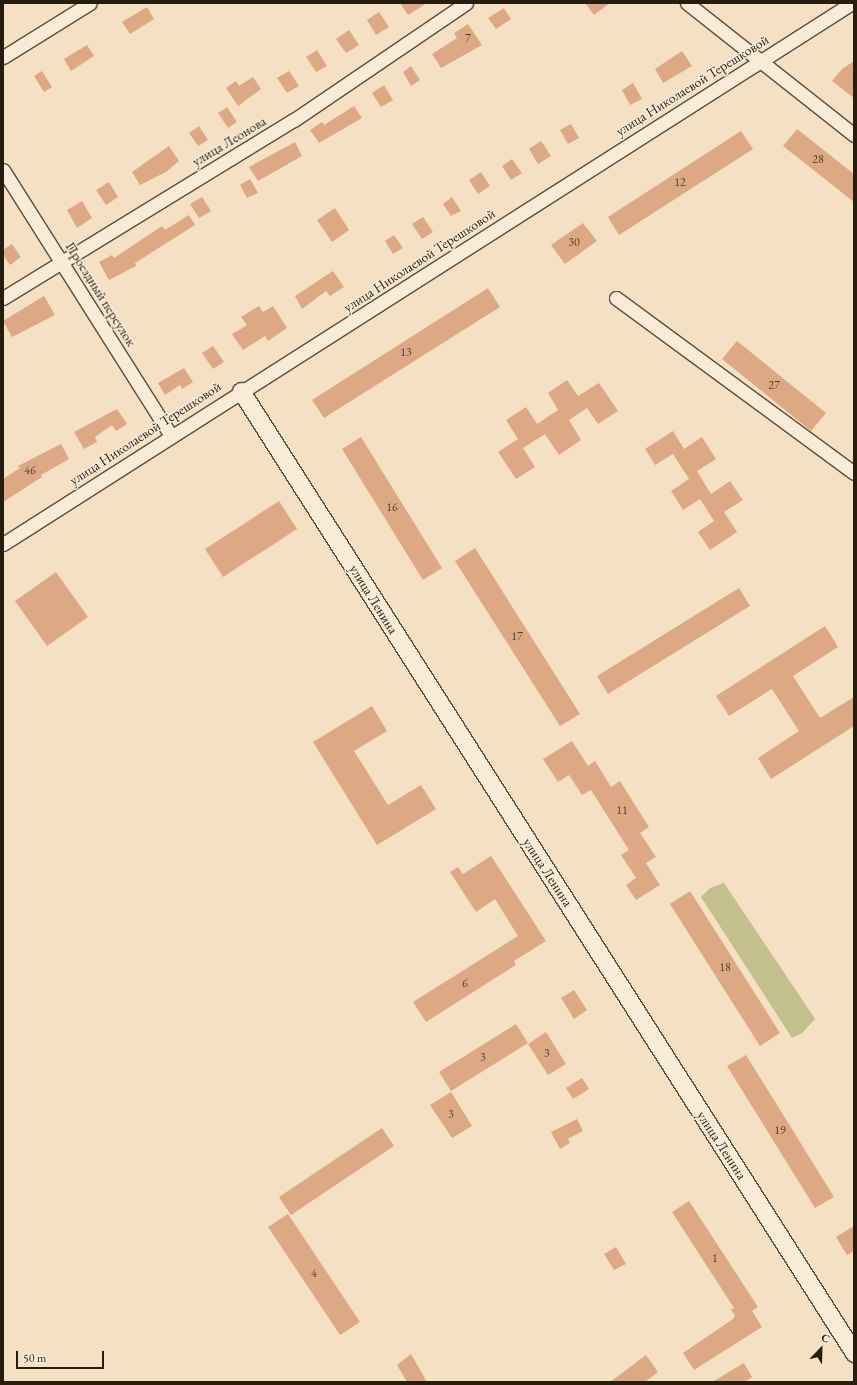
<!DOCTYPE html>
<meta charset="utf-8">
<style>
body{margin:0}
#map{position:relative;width:857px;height:1385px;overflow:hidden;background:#f5e0c3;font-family:"EB Garamond",serif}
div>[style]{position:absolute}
.green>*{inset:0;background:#c4c08e}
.building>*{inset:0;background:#dda884}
.roads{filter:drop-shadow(1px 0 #5a4e3c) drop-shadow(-1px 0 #5a4e3c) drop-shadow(0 1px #5a4e3c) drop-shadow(0 -1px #5a4e3c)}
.minor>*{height:13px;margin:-6.5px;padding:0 6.5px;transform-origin:6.5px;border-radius:6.5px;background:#f8ebd8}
.tertiary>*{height:17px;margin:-8.5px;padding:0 8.5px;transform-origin:8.5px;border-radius:8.5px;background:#f8ebd8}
span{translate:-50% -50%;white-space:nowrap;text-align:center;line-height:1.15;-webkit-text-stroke:3px #f8ebd8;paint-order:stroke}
.number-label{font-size:12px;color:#54402c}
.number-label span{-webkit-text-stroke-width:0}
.street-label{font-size:14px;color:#271d0f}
.frame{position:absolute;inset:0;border:4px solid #271d0f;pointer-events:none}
.north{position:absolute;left:801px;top:1329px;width:40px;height:40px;-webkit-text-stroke:3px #f8ebd8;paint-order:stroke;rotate:23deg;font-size:11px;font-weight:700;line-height:16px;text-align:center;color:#271d0f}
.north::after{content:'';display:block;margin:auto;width:14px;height:18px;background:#271d0f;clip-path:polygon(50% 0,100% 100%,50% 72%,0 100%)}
.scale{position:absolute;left:16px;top:1351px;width:88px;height:18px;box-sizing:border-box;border:2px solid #271d0f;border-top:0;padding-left:5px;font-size:12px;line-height:14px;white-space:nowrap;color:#271d0f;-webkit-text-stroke:3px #f8ebd8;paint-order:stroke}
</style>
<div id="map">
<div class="green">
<i style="clip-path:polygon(724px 883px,815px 1019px,802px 1033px,792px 1038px,701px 897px,710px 888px)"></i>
</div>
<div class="building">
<i style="clip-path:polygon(400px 3px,427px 3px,408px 15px)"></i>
<i style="clip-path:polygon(585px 3px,610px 3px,594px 15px)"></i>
<i style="clip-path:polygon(147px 7px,154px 19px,130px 34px,122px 22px)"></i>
<i style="clip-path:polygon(504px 8px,511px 19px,496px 29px,488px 18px)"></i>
<i style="clip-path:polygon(379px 12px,389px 27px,376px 35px,367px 20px)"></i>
<i style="clip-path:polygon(468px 24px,482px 45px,441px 68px,432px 54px,457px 38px,454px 33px)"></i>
<i style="clip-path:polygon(349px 30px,359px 45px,346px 53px,336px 39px)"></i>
<i style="clip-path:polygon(87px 45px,94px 56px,71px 71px,64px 59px)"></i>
<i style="clip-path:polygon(317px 50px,327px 66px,316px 72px,306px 57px)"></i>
<i style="clip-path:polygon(682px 51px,692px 66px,663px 83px,655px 69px)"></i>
<i style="clip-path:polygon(854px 61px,854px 98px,832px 81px,842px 69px)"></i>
<i style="clip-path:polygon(411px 66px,420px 80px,411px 86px,403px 72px)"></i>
<i style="clip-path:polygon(42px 71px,52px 87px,44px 92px,34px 76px)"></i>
<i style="clip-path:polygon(289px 71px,299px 86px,287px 93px,277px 78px)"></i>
<i style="clip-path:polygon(253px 77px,261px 89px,238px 106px,226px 88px,236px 81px,239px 86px)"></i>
<i style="clip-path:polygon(633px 83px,642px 99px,630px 105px,622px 90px)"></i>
<i style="clip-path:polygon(384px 85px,393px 100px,381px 107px,372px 93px)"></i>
<i style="clip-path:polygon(354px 106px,362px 118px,319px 143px,310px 130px,322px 122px,324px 125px)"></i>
<i style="clip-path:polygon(227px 107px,237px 122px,228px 128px,218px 113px)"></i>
<i style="clip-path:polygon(571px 124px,579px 138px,568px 144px,560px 130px)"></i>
<i style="clip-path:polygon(199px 126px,208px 140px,198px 146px,189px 133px)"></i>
<i style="clip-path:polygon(797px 129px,854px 174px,854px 202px,783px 146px)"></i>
<i style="clip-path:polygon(741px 131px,753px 149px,619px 235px,608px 217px)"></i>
<i style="clip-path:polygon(541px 141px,551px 156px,538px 164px,529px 149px)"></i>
<i style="clip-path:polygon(295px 142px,302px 156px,258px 181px,249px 167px)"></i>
<i style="clip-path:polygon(169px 146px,179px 161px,166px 172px,140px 185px,132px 172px)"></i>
<i style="clip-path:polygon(512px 159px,522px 173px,511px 180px,502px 166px)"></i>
<i style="clip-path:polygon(481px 172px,490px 186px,478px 194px,469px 180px)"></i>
<i style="clip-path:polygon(250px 179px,258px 193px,247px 198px,240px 185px)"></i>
<i style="clip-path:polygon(109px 182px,118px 197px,106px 205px,96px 190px)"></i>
<i style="clip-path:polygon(202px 197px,211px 211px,199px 218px,190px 204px)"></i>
<i style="clip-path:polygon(452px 197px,461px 211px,451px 216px,443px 204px)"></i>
<i style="clip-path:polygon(82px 201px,92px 218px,77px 228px,67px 210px)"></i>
<i style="clip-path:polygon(335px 208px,349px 230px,332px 242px,317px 220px)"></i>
<i style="clip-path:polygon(189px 215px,195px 225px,135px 263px,136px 266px,109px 280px,99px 262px,112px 255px,114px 258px,162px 226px,165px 230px)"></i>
<i style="clip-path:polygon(423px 217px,433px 232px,422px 239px,412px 224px)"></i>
<i style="clip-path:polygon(583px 223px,597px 241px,565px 264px,551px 245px)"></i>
<i style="clip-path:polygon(394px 235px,403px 248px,393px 254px,385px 241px)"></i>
<i style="clip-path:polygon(12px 244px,21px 257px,10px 265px,3px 255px,3px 250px)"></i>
<i style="clip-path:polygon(333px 271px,344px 287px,330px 296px,326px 291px,302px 309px,295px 296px)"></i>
<i style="clip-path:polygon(488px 288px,500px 307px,324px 418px,312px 400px)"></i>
<i style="clip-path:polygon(44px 296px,55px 315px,12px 337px,3px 321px)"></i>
<i style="clip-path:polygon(259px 306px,263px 312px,273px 306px,287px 328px,268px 341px,265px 336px,243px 350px,232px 334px,247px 325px,241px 317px)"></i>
<i style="clip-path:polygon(737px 341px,826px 413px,811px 431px,722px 359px)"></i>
<i style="clip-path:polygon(213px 346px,224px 362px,213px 369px,202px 353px)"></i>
<i style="clip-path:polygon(184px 368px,193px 382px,182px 389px,180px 385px,165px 395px,158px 383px)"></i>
<i style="clip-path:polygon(567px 380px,578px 396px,599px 383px,618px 411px,598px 424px,587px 408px,569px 420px,581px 440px,559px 455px,545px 434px,523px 448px,535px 467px,516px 479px,498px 452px,518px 439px,506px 420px,526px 407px,537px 424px,558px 410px,548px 393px)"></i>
<i style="clip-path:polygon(117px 409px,127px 424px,116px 431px,112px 425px,95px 437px,97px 442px,84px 449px,74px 432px)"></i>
<i style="clip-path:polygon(673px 431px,684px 449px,702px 437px,716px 459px,697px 471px,711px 494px,730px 481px,743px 500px,724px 512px,737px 532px,710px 550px,698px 532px,714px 521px,700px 499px,683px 510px,671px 491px,689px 479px,673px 454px,655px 465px,645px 449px)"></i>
<i style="clip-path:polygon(361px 437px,442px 568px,423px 580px,342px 449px)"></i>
<i style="clip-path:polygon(61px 444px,69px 459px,41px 475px,42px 477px,3px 502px,3px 479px,20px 468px,18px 466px)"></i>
<i style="clip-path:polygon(279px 501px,297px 529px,223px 577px,205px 549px)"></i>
<i style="clip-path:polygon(475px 548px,580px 714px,560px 726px,455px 561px)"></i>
<i style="clip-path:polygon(56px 572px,88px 617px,47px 646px,15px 601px)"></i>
<i style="clip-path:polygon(739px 588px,750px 606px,608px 694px,597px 676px)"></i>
<i style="clip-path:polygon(825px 626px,838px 647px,793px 676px,820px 718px,854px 697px,854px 726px,771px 779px,758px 758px,799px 731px,772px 689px,729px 716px,716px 696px)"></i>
<i style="clip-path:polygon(372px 706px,387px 731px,354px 751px,388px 805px,421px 785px,436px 809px,377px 845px,313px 742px)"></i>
<i style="clip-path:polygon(572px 741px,588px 766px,595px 761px,611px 787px,620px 781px,649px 827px,640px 833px,656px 857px,646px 863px,660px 885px,636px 900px,626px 885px,636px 878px,621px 855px,629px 850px,591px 790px,582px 795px,569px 775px,558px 782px,543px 759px)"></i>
<i style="clip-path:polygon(491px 856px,546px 941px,514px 961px,516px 965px,426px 1022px,413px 1002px,518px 936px,495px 899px,476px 912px,450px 872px,458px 867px,463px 874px)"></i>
<i style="clip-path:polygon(690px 891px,780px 1033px,760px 1046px,670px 904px)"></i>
<i style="clip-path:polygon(574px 990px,587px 1010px,574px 1019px,561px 998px)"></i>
<i style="clip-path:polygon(516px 1024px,528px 1043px,451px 1091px,439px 1072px)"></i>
<i style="clip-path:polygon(546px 1032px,566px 1064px,548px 1075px,528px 1044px)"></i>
<i style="clip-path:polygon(746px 1055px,834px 1197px,815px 1208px,727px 1066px)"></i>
<i style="clip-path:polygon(582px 1078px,589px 1089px,573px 1099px,566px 1088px)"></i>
<i style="clip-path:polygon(451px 1092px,472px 1126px,452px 1138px,430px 1105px)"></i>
<i style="clip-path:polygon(577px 1119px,583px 1131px,568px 1139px,570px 1143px,560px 1149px,551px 1132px)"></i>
<i style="clip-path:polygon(382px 1128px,394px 1146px,291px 1215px,279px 1197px)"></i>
<i style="clip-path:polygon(689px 1201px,758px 1307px,752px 1311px,762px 1327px,694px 1370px,683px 1353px,733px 1319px,735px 1315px,731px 1310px,734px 1308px,672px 1212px)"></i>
<i style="clip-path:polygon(288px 1214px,360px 1322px,340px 1335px,268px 1227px)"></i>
<i style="clip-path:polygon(854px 1226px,854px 1251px,847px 1255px,836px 1237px)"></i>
<i style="clip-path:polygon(616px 1247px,626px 1264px,614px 1270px,604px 1254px)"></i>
<i style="clip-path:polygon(411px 1354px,427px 1382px,407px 1382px,397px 1365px)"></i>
<i style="clip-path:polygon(646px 1355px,658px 1372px,645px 1382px,610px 1382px)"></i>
<i style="clip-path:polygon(744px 1363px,752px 1377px,745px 1382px,712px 1382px)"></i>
</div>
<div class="roads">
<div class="minor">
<i style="left:687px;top:3px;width:213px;rotate:38.3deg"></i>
<i style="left:3px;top:57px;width:102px;rotate:-31.8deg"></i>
<i style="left:3px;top:170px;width:315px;rotate:57.7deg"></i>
<i style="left:3px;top:298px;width:341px;rotate:-31.5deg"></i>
<i style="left:294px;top:120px;width:208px;rotate:-34.2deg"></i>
<i style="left:616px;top:298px;width:295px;rotate:36.3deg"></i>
<i style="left:3px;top:544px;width:1007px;rotate:-32.51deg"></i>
</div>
<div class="tertiary">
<i style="left:241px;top:391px;width:1141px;rotate:57.49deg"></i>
</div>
</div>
<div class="number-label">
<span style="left:468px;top:39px">7</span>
<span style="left:818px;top:160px">28</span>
<span style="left:680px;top:183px">12</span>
<span style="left:574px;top:243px">30</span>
<span style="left:406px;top:353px">13</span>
<span style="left:774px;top:386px">27</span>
<span style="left:30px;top:471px">46</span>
<span style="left:392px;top:508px">16</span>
<span style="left:517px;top:637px">17</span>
<span style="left:622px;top:811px">11</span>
<span style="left:725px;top:968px">18</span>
<span style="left:465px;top:984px">6</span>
<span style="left:547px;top:1054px">3</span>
<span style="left:483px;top:1058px">3</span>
<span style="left:451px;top:1115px">3</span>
<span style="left:780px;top:1131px">19</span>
<span style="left:715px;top:1259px">1</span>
<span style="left:314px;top:1274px">4</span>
</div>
<div class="street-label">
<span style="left:692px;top:85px;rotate:-32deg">улица Николаевой Терешковой</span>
<span style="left:229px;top:141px;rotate:-31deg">улица Леонова</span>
<span style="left:419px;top:260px;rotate:-33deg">улица Николаевой Терешковой</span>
<span style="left:101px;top:294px;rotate:58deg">Проездный переулок</span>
<span style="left:145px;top:433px;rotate:-33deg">улица Николаевой Терешковой</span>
<span style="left:374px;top:599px;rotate:58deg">улица Ленина</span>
<span style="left:548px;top:872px;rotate:57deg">улица Ленина</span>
<span style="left:722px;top:1145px;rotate:57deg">улица Ленина</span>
</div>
<div class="frame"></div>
<div class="north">С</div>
<div class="scale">50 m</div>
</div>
